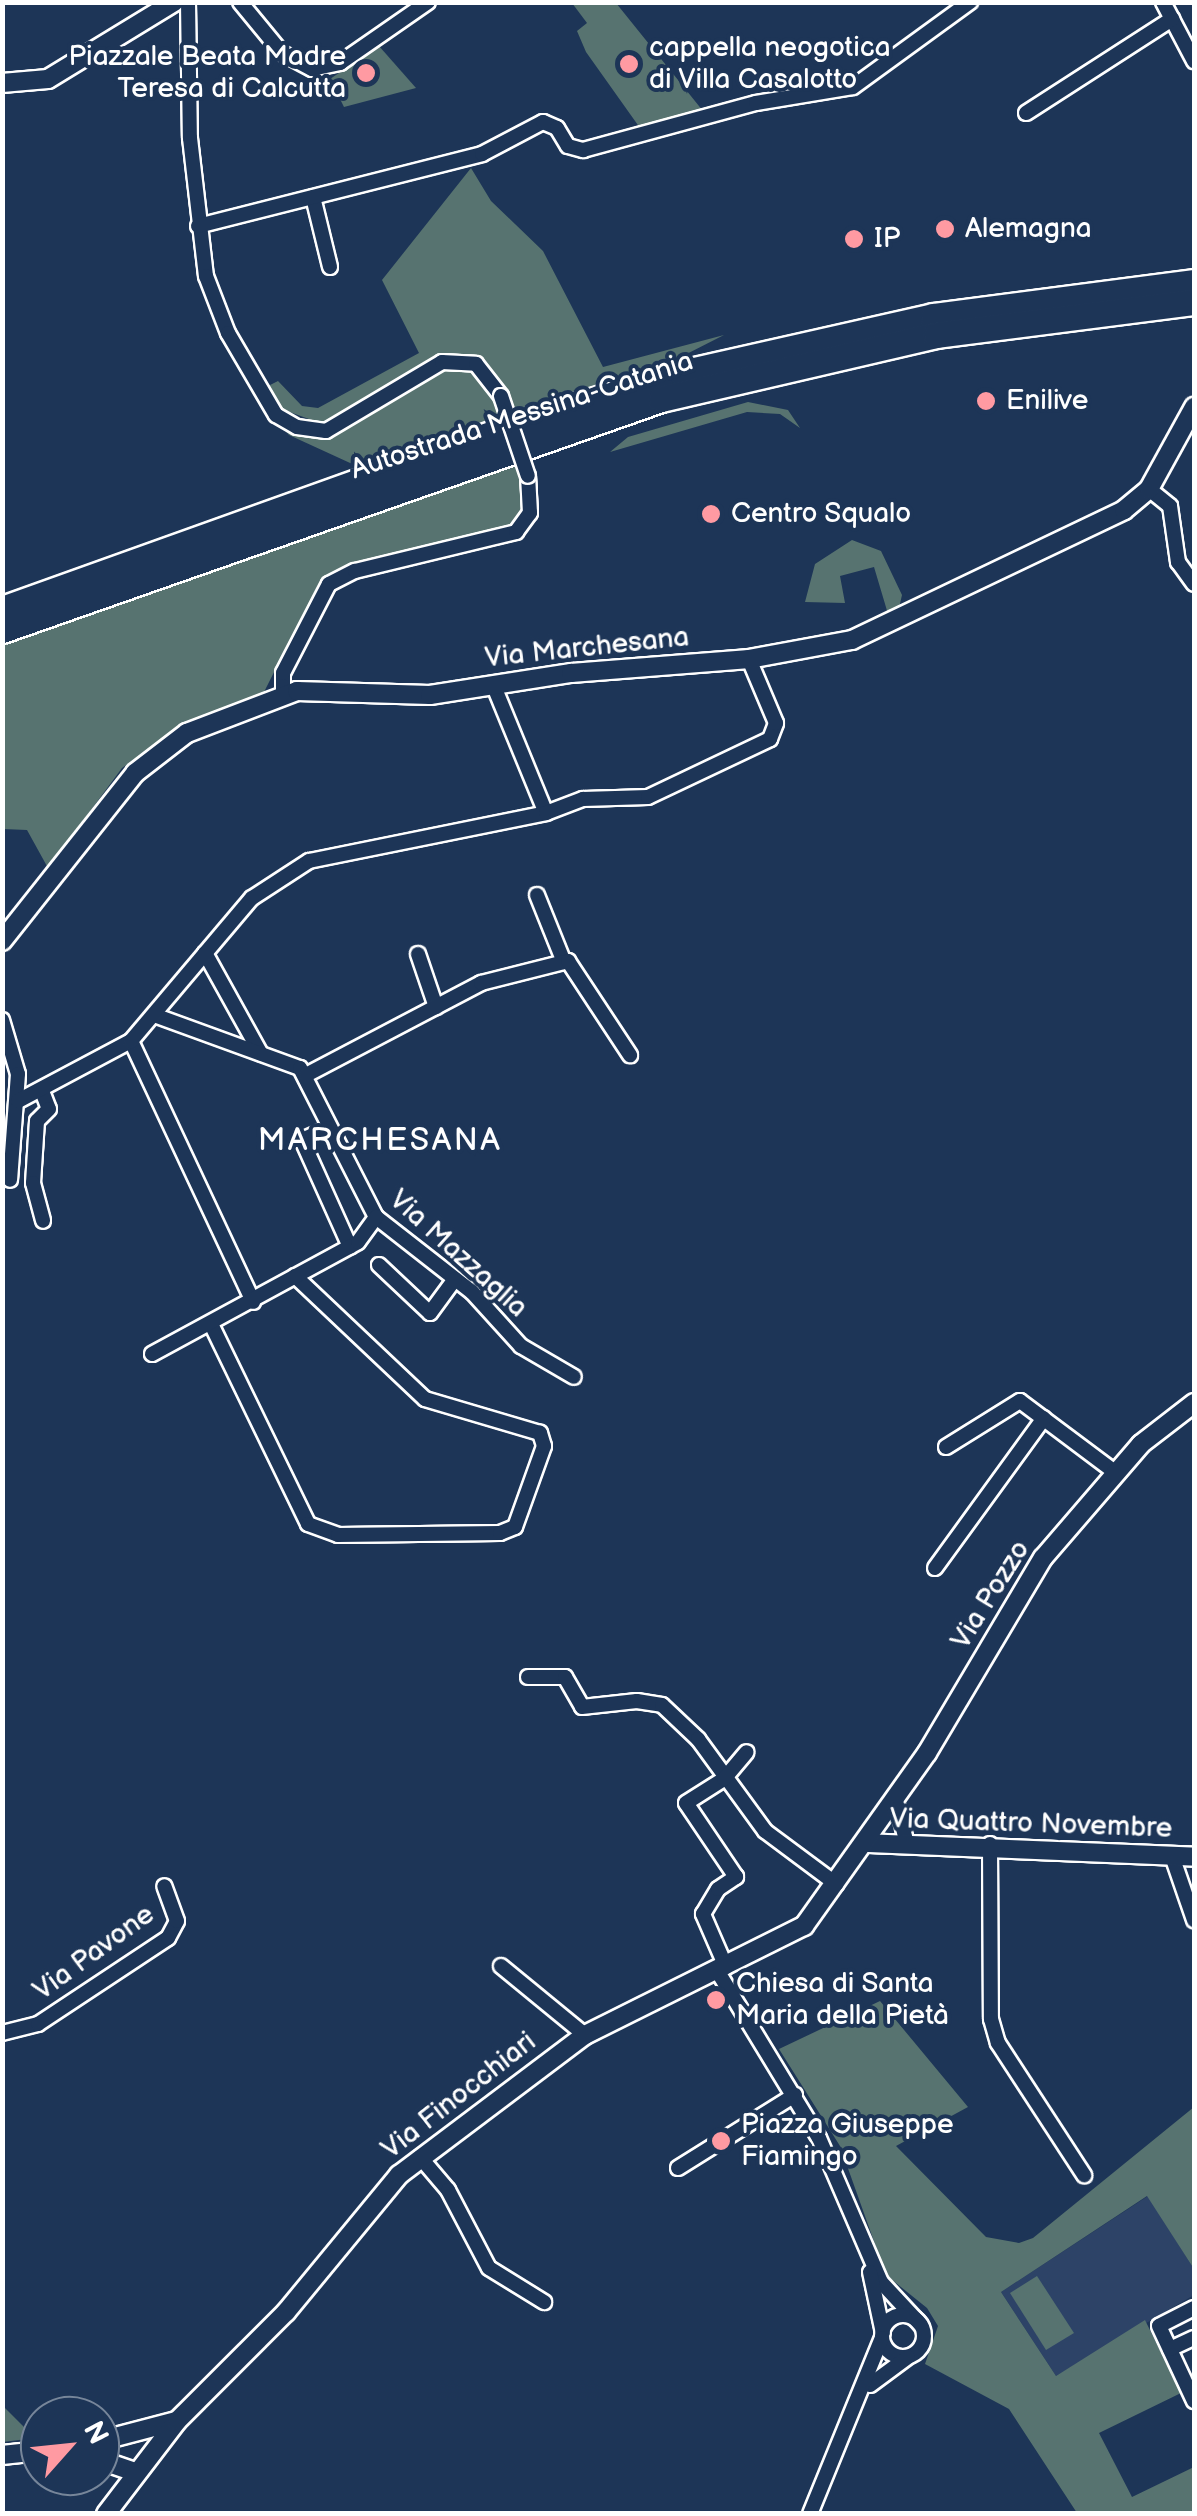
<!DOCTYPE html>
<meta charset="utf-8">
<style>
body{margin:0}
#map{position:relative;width:1197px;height:2516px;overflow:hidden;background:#1d3557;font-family:"Balsamiq Sans",sans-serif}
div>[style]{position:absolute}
.built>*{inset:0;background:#2d4367}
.green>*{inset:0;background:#577370}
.roads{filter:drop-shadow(2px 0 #fff) drop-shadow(-2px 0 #fff) drop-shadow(0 2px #fff) drop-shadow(0 -2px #fff)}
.street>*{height:14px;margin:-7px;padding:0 7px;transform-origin:7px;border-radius:7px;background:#1d3557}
.street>.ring{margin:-7px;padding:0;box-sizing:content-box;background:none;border:14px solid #1d3557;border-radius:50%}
.secondary>*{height:18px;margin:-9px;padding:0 9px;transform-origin:9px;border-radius:9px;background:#1d3557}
.highway>*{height:25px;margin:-12.5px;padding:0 12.5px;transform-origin:12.5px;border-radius:12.5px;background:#1d3557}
.bridges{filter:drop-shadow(2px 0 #fff) drop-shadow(-2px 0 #fff) drop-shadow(0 2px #fff) drop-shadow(0 -2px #fff)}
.street-bridge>*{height:14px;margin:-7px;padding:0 7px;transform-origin:7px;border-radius:7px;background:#1d3557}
.dots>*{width:28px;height:28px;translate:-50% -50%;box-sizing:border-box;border:5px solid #1d3557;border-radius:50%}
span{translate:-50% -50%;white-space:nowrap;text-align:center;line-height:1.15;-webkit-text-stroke:8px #1d3557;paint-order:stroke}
.poi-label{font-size:28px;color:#fff}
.left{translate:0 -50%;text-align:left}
.right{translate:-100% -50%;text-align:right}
.street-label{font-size:28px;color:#fff}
.quarter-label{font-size:32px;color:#fff;letter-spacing:2.5px}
.frame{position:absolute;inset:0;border:5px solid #fff;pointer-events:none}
.north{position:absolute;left:20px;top:2396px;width:100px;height:100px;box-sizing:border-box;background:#1d3557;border:2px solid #77869a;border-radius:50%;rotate:63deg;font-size:28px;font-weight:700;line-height:40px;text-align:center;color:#fff}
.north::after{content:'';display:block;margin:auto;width:35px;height:45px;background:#ff9aa2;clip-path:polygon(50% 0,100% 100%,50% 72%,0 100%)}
</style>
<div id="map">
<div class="built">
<i style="clip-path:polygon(1148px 2196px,1194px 2269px,1194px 2295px,1056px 2376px,1001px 2292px)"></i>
</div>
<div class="green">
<i style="clip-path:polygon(572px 3px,616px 3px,703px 111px,640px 128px,586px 52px,577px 31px,587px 23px)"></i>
<i style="clip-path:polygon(379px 46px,416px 88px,344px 107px,330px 79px)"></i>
<i style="clip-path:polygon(471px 168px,491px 201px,543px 251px,603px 367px,724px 335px,665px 365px,512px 413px,489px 367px,464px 357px,325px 425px,279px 408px,266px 387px,278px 381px,302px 406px,318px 408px,419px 353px,382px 280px)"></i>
<i style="clip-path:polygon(442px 366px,473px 368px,489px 383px,502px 417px,361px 468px,289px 435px,261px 403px,280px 424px,312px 436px)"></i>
<i style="clip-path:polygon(748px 402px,788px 410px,800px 428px,780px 414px,747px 412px,610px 452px,628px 437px)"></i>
<i style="clip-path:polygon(515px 458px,525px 510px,511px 529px,347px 568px,318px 585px,264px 692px,166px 737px,122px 768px,48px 868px,27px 830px,3px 829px,3px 642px)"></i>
<i style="clip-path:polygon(852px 540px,881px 551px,902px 595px,899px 608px,888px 614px,874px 567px,840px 576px,845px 603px,805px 602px,815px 564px)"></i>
<i style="clip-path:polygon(880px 2001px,968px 2107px,896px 2146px,986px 2237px,1019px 2243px,1033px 2238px,1194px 2107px,1194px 2269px,1147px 2196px,1001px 2292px,1056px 2376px,1145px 2320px,1181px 2393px,1099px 2433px,1132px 2497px,1194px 2467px,1194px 2513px,1077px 2513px,1009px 2409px,925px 2364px,938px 2326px,927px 2308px,886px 2275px,840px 2146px,779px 2049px)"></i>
<i style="clip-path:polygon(1037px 2276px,1074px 2333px,1046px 2350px,1010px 2293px)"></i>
<i style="clip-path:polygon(3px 2392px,5px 2408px,35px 2438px,3px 2442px)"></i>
</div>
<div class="roads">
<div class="street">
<i style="left:188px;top:2px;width:136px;rotate:89.2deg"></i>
<i style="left:190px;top:138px;width:139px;rotate:83.4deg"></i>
<i style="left:206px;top:276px;width:61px;rotate:68.9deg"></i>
<i style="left:228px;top:333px;width:95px;rotate:59.7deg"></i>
<i style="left:276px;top:415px;width:24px;rotate:30deg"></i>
<i style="left:297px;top:427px;width:29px;rotate:8deg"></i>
<i style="left:326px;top:431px;width:135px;rotate:-30.7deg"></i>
<i style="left:442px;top:362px;width:34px;rotate:3deg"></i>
<i style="left:476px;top:364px;width:41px;rotate:52deg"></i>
<i style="left:240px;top:2px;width:66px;rotate:50.5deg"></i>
<i style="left:282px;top:53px;width:34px;rotate:28deg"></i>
<i style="left:312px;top:69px;width:29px;rotate:-12deg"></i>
<i style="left:340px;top:63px;width:107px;rotate:-34.7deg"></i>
<i style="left:1163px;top:2px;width:67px;rotate:62.3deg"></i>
<i style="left:1026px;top:113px;width:174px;rotate:-32.8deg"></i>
<i style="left:313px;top:197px;width:72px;rotate:76.3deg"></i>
<i style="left:198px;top:226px;width:293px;rotate:-14.2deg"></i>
<i style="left:482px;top:154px;width:69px;rotate:-27.7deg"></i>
<i style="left:543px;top:122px;width:15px;rotate:23deg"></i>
<i style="left:557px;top:128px;width:21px;rotate:59deg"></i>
<i style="left:568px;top:146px;width:16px;rotate:15deg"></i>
<i style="left:583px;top:150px;width:179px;rotate:-15.2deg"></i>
<i style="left:756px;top:103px;width:98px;rotate:-9.4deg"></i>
<i style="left:853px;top:87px;width:145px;rotate:-36deg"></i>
<i style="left:1149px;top:489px;width:27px;rotate:39deg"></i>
<i style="left:1170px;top:506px;width:57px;rotate:81.9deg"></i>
<i style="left:1178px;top:562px;width:27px;rotate:54deg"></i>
<i style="left:493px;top:684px;width:139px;rotate:67.7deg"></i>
<i style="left:283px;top:693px;width:20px;rotate:-90deg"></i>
<i style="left:283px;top:673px;width:100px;rotate:-62.7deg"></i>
<i style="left:329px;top:584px;width:29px;rotate:-27deg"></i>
<i style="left:355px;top:571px;width:166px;rotate:-13.6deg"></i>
<i style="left:516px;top:532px;width:24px;rotate:-54deg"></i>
<i style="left:530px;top:513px;width:37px;rotate:-93deg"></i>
<i style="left:537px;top:895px;width:72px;rotate:68.1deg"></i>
<i style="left:205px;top:953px;width:115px;rotate:61deg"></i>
<i style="left:418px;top:954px;width:56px;rotate:71.2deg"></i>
<i style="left:154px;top:1015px;width:155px;rotate:20deg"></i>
<i style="left:300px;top:1068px;width:167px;rotate:63deg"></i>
<i style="left:376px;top:1217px;width:122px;rotate:38deg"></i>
<i style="left:472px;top:1292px;width:73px;rotate:47.8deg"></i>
<i style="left:521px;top:1346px;width:61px;rotate:30.3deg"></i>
<i style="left:2px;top:1020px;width:56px;rotate:73.5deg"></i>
<i style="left:18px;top:1074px;width:106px;rotate:94.3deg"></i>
<i style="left:131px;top:1041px;width:288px;rotate:64.9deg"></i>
<i style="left:306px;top:1075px;width:198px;rotate:-27.7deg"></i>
<i style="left:481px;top:983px;width:90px;rotate:-14.2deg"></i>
<i style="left:568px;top:961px;width:113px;rotate:56.6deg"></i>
<i style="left:42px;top:1091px;width:19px;rotate:69deg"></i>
<i style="left:49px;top:1109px;width:17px;rotate:135deg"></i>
<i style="left:37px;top:1121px;width:62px;rotate:93.7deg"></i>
<i style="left:33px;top:1183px;width:39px;rotate:75deg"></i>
<i style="left:18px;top:1101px;width:128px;rotate:-28deg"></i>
<i style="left:131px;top:1041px;width:187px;rotate:-49.8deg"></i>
<i style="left:252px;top:898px;width:68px;rotate:-33deg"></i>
<i style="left:309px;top:861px;width:242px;rotate:-11.4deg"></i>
<i style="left:546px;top:813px;width:40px;rotate:-21deg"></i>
<i style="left:583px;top:799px;width:65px;rotate:-1.8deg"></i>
<i style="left:648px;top:797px;width:135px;rotate:-25.4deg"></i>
<i style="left:770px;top:739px;width:17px;rotate:-69deg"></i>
<i style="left:776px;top:723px;width:69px;rotate:-112.9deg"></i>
<i style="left:329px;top:1128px;width:30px;rotate:156deg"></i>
<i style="left:302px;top:1140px;width:117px;rotate:65.8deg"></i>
<i style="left:379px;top:1265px;width:70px;rotate:43.3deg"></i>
<i style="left:430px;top:1313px;width:42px;rotate:-53.7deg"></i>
<i style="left:212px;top:1326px;width:220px;rotate:64.1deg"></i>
<i style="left:308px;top:1524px;width:32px;rotate:20deg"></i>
<i style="left:338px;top:1535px;width:162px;rotate:-0.7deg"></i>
<i style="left:500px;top:1533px;width:16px;rotate:-22deg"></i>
<i style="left:515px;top:1527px;width:86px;rotate:-70.3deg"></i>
<i style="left:544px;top:1446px;width:14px;rotate:-107deg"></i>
<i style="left:540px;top:1433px;width:120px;rotate:-163.5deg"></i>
<i style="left:425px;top:1399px;width:179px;rotate:-136.6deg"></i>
<i style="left:152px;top:1354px;width:234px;rotate:-28.5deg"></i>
<i style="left:358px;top:1242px;width:31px;rotate:-54deg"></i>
<i style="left:946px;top:1447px;width:87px;rotate:-31.9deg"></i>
<i style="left:1020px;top:1401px;width:119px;rotate:36.8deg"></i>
<i style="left:935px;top:1568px;width:185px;rotate:-54deg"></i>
<i style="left:528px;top:1677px;width:37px"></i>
<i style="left:565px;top:1677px;width:34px;rotate:60deg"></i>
<i style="left:582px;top:1707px;width:55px;rotate:-6.2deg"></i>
<i style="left:637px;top:1701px;width:25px;rotate:9deg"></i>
<i style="left:662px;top:1705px;width:50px;rotate:43.4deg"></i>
<i style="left:698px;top:1739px;width:114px;rotate:53.9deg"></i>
<i style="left:765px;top:1831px;width:89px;rotate:36.7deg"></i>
<i style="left:895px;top:1797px;width:49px;rotate:75.7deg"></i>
<i style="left:990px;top:1844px;width:175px;rotate:89.7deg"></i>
<i style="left:991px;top:2019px;width:25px;rotate:74deg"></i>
<i style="left:998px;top:2043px;width:158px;rotate:56.9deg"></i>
<i style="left:1172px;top:1856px;width:68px;rotate:71deg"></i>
<i style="left:501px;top:1966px;width:109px;rotate:39.4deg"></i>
<i style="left:726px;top:1967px;width:58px;rotate:-113.5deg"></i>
<i style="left:703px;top:1914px;width:29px;rotate:-59deg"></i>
<i style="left:718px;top:1889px;width:22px;rotate:-34deg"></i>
<i style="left:736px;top:1877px;width:89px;rotate:-124deg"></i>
<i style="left:686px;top:1803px;width:45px;rotate:-32.3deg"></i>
<i style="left:724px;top:1779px;width:35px;rotate:-50deg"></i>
<i style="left:718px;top:1972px;width:194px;rotate:58.7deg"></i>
<i style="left:819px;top:2138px;width:157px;rotate:66.7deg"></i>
<i style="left:881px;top:2282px;width:57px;rotate:47.1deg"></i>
<i style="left:2px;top:2033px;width:37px;rotate:-14deg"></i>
<i style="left:38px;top:2024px;width:156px;rotate:-33.5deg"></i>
<i style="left:168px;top:1938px;width:19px;rotate:-62deg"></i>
<i style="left:177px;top:1921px;width:37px;rotate:-110deg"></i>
<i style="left:420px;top:2157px;width:43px;rotate:49.7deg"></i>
<i style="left:448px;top:2190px;width:88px;rotate:62.3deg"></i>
<i style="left:489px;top:2268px;width:65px;rotate:31.7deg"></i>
<i style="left:678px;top:2168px;width:138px;rotate:-32deg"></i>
<i style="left:870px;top:2272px;width:62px;rotate:78deg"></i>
<i style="left:1194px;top:2308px;width:39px;rotate:153deg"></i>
<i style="left:1159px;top:2326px;width:83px;rotate:65deg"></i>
<i class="ring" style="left:882px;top:2315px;width:28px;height:28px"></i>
<i style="left:1170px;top:2349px;width:26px;rotate:-25deg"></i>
<i style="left:870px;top:2385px;width:47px;rotate:-36.4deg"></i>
<i style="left:810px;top:2514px;width:190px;rotate:-67.8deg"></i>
</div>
<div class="secondary">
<i style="left:2px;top:83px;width:46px;rotate:-5deg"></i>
<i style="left:48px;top:79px;width:148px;rotate:-31.4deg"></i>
<i style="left:2px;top:941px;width:214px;rotate:-51.6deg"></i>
<i style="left:135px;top:773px;width:66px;rotate:-37.6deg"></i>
<i style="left:187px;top:733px;width:118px;rotate:-20.9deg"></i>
<i style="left:297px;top:691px;width:133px;rotate:1.7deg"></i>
<i style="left:430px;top:695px;width:143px;rotate:-8.9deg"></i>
<i style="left:571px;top:673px;width:179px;rotate:-4.5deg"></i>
<i style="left:749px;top:659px;width:105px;rotate:-10.5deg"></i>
<i style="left:852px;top:640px;width:301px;rotate:-25.5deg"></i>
<i style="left:1124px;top:510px;width:33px;rotate:-40deg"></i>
<i style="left:1149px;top:489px;width:94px;rotate:-61.2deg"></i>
<i style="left:866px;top:1843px;width:328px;rotate:2.4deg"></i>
<i style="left:100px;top:2441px;width:79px;rotate:-14.7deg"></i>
<i style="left:2px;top:2455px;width:38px;rotate:-6deg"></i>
<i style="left:100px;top:2460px;width:37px;rotate:19deg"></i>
<i style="left:106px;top:2514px;width:117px;rotate:-52.6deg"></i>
<i style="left:177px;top:2421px;width:154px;rotate:-45deg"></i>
<i style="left:286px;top:2312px;width:178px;rotate:-50.5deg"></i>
<i style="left:399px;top:2175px;width:233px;rotate:-37deg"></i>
<i style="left:585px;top:2035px;width:245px;rotate:-26.5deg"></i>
<i style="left:804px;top:1926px;width:212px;rotate:-54.6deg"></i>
<i style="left:927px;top:1753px;width:227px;rotate:-59.3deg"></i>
<i style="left:1043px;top:1558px;width:150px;rotate:-49.3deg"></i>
<i style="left:1141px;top:1444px;width:67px;rotate:-37.7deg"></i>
</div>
<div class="highway">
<i style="left:2px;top:609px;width:554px;rotate:-19.71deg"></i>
<i style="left:524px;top:422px;width:164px;rotate:-17.3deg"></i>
<i style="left:681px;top:373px;width:258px;rotate:-12.7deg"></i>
<i style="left:933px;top:316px;width:263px;rotate:-7.4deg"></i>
<i style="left:2px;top:630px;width:698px;rotate:-19.32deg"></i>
<i style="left:661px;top:399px;width:282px;rotate:-13.1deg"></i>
<i style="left:936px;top:335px;width:260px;rotate:-7.3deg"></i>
</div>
</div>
<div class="bridges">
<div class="street-bridge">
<i style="left:501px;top:396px;width:84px;rotate:71.4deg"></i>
</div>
</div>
<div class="dots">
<i style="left:629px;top:64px;background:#ff9aa2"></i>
<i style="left:366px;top:73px;background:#ff9aa2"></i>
<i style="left:945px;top:229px;background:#ff9aa2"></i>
<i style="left:854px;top:239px;background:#ff9aa2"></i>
<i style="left:986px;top:401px;background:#ff9aa2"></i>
<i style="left:711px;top:514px;background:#ff9aa2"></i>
<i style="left:716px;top:2000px;background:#ff9aa2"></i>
<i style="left:721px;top:2141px;background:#ff9aa2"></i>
</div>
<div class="poi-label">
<span class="left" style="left:649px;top:64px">cappella neogotica<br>di Villa Casalotto</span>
<span class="right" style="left:346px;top:73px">Piazzale Beata Madre<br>Teresa di Calcutta</span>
<span class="left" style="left:965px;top:229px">Alemagna</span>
<span class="left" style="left:874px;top:239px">IP</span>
<span class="left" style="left:1006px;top:401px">Enilive</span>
<span class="left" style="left:731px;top:514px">Centro Squalo</span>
<span class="left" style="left:736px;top:2000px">Chiesa di Santa<br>Maria della Pietà</span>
<span class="left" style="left:741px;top:2141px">Piazza Giuseppe<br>Fiamingo</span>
</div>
<div class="street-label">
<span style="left:522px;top:416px;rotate:-18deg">Autostrada Messina-Catania</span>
<span style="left:587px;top:648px;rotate:-6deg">Via Marchesana</span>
<span style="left:458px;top:1254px;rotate:42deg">Via Mazzaglia</span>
<span style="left:991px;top:1595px;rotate:-58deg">Via Pozzo</span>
<span style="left:1031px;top:1824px;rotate:2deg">Via Quattro Novembre</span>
<span style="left:94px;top:1953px;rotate:-36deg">Via Pavone</span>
<span style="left:459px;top:2096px;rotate:-38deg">Via Finocchiari</span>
</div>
<div class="quarter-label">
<span style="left:380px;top:1141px">MARCHESANA</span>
</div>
<div class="frame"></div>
<div class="north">N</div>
</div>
